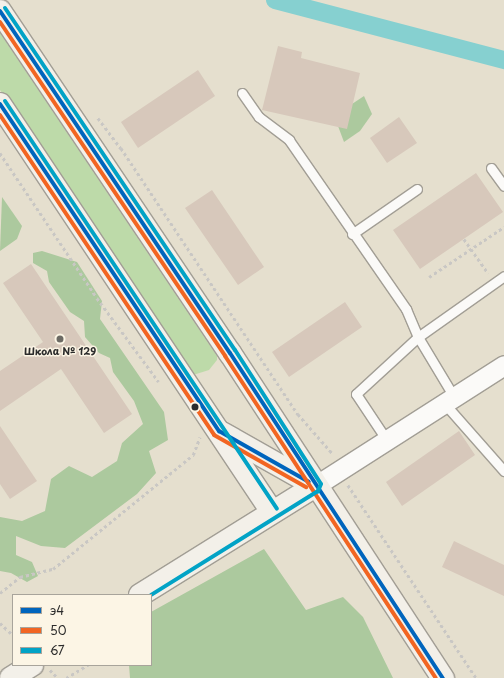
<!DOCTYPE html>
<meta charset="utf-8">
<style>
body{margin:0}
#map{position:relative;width:504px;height:678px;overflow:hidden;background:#e5dfce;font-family:"Playpen Sans",sans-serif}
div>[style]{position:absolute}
.green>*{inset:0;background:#bddaa9}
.forest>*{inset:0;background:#acc99e}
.canal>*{height:18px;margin:-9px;padding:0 9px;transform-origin:9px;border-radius:9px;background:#86d0d0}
.building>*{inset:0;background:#d7c8bb}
.path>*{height:2.5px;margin-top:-1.25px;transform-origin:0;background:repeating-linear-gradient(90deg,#c9c7c4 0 3px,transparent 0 6px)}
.roads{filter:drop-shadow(1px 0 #a29e95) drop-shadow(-1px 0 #a29e95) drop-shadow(0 1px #a29e95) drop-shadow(0 -1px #a29e95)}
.lane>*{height:9px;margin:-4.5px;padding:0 4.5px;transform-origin:4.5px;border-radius:4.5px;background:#fbfaf8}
.street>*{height:19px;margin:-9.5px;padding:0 9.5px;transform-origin:9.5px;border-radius:9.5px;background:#fbfaf8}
.secondary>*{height:22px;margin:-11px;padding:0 11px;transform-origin:11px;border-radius:11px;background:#f3f0e9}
.bus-1>*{height:4px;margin:-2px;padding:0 2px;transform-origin:2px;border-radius:2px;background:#0065bd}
.bus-2>*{height:4px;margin:-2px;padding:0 2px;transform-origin:2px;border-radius:2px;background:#f26522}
.bus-3>*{height:4px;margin:-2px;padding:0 2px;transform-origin:2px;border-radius:2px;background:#02a3c6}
.dots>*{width:11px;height:11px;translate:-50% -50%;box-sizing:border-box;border:2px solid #fcf5e5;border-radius:50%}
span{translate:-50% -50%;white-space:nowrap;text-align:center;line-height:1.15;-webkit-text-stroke:3px #fcf5e5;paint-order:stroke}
.poi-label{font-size:10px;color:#2b2b2b;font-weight:700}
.legend{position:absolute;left:12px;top:594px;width:140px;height:72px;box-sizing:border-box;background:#fcf5e5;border:1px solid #a8a49b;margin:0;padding:5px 7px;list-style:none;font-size:12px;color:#2b2b2b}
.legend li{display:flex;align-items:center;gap:8px;height:20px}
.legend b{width:20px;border:1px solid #a8a49b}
</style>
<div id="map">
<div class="green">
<i style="clip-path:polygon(0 33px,217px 356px,217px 360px,209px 370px,193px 375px,0 90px)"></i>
</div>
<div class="forest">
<i style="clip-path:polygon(364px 96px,372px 114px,360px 131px,344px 142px,338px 126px,340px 112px)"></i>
<i style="clip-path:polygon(2px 197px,22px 226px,17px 239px,0 251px)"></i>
<i style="clip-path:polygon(42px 251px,77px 262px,102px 301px,100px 319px,164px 412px,168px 440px,149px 451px,156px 473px,137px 494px,65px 548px,41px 546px,16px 536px,16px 555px,32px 562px,38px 576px,27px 582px,11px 573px,0 571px,0 517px,22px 521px,45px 511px,51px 479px,69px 466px,92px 477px,117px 461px,122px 443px,143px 424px,134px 401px,113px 372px,110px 358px,99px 353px,85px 337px,84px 321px,70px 312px,49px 282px,47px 271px,33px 263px,33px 253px)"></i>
<i style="clip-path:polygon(264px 549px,306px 610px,343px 597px,363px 617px,393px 678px,130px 678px,129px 665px,151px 665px,151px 612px)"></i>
</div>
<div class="canal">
<i style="left:275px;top:0;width:237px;rotate:14.7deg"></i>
</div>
<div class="building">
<i style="clip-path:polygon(278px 46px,302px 52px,301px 58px,360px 73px,347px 129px,262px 110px)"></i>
<i style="clip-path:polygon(198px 70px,215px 96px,138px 148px,121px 122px)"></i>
<i style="clip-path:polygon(399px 117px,417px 143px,387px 163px,370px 138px)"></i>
<i style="clip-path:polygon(476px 173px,503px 212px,420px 269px,393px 230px)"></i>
<i style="clip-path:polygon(212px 190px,264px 267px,238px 285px,185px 208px)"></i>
<i style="clip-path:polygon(31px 264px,132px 414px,104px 433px,61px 369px,0 411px,0 371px,43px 342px,3px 283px)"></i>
<i style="clip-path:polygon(345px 302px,362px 327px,289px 377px,272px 352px)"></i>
<i style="clip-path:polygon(0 426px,37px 481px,10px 499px,0 484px)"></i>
<i style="clip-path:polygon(459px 431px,475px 455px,402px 506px,386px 482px)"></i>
<i style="clip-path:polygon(454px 541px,504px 565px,504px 596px,442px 567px)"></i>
</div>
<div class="path">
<i style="left:98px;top:118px;width:38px;rotate:53deg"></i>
<i style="left:121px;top:148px;width:320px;rotate:56.4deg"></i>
<i style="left:298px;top:414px;width:52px;rotate:48.9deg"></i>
<i style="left:0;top:153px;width:174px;rotate:56.2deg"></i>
<i style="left:97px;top:298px;width:104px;rotate:53.6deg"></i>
<i style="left:464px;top:239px;width:42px;rotate:54.8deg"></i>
<i style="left:429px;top:277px;width:90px;rotate:-33.7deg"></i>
<i style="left:348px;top:485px;width:232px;rotate:56.4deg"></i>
<i style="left:0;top:593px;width:26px;rotate:-39deg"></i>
<i style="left:20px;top:577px;width:34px;rotate:-14deg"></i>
<i style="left:53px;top:569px;width:181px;rotate:-39.2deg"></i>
<i style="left:193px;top:455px;width:19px;rotate:-69deg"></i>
<i style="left:0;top:623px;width:18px;rotate:43deg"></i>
<i style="left:50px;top:670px;width:11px;rotate:45deg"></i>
<i style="left:66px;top:678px;width:26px;rotate:-31deg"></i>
</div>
<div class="roads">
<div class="lane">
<i style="left:242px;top:93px;width:29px;rotate:55deg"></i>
<i style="left:259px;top:117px;width:38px;rotate:37deg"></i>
<i style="left:289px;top:140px;width:206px;rotate:55.3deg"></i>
<i style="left:406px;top:309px;width:30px;rotate:67deg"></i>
<i style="left:418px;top:337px;width:70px;rotate:59deg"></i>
<i style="left:491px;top:168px;width:22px;rotate:54deg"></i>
<i style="left:352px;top:234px;width:79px;rotate:-34.7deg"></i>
<i style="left:444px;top:403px;width:91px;rotate:48.6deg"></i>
<i style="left:386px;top:439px;width:54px;rotate:-123.7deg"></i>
<i style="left:356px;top:394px;width:84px;rotate:-42.6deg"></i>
<i style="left:418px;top:337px;width:105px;rotate:-35.3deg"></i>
</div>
<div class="street">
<i style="left:315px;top:486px;width:224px;rotate:-32.6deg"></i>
</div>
<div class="secondary">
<i style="left:0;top:11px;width:412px;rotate:56.1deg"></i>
<i style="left:230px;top:353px;width:389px;rotate:56.8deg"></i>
<i style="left:0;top:104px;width:490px;rotate:56.3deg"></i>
<i style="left:222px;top:433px;width:103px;rotate:29.5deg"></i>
<i style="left:140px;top:595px;width:206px;rotate:-31.9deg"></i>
<i style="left:11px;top:678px;width:25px;rotate:-32deg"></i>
</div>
</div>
<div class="bus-1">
<i style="left:0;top:11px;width:412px;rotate:56.1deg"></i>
<i style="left:230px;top:353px;width:389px;rotate:56.8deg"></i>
<i style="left:0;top:104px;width:394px;rotate:56.2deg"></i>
<i style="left:219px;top:431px;width:103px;rotate:29.5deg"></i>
</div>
<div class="bus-2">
<i style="left:0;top:22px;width:403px;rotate:56deg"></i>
<i style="left:225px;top:356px;width:385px;rotate:56.8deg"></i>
<i style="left:0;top:115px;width:385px;rotate:56.2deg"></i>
<i style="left:214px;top:435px;width:106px;rotate:29.5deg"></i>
</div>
<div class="bus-3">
<i style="left:5px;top:8px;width:412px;rotate:56.1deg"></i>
<i style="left:235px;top:350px;width:159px;rotate:57.3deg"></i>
<i style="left:321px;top:484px;width:8px;rotate:113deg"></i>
<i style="left:318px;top:491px;width:197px;rotate:148.1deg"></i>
<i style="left:5px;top:101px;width:490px;rotate:56.3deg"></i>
</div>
<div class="dots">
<i style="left:60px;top:339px;background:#6c6a64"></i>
<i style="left:195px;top:407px;background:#2b2b2b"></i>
</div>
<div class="poi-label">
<span style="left:60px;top:351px">Школа № 129</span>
</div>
<ul class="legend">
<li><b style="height:5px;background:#0065bd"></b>э4</li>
<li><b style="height:5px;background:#f26522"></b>50</li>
<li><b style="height:5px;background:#02a3c6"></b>67</li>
</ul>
</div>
